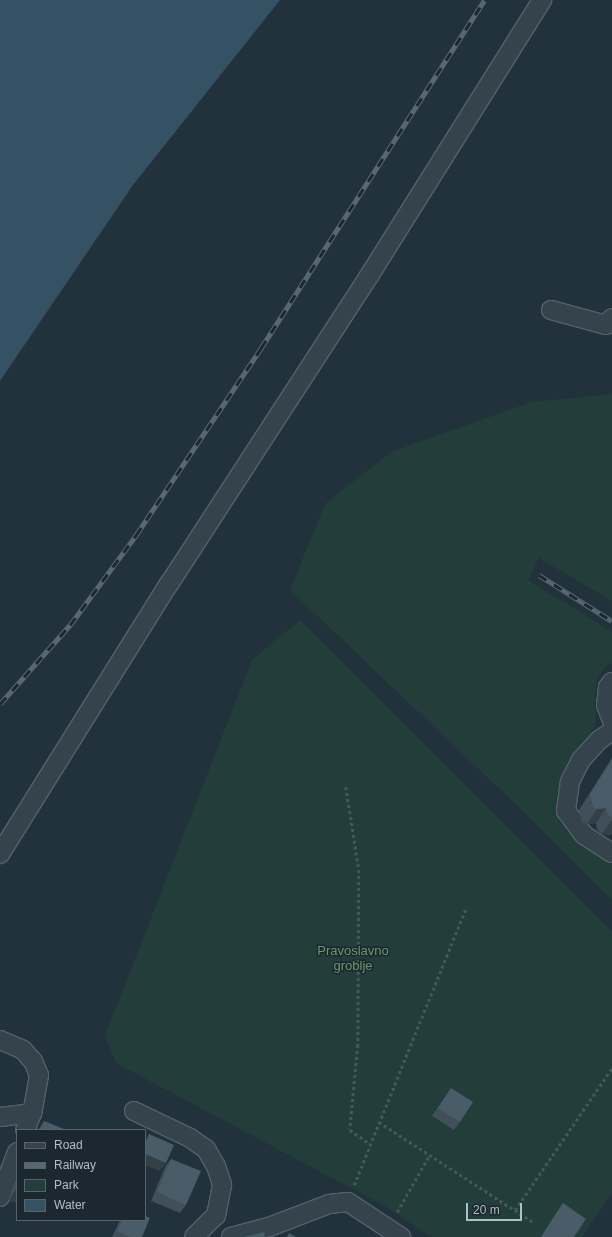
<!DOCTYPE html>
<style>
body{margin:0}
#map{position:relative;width:612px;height:1237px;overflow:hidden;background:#21323c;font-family:Arial,sans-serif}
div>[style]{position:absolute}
.green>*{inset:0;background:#233d3a}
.water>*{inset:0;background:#355164}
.path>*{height:2.5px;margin-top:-1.25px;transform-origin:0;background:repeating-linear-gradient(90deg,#415957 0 3px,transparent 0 6px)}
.roads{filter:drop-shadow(1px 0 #53616a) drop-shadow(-1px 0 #53616a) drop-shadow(0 1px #53616a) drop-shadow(0 -1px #53616a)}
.minor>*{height:18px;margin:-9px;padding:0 9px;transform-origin:9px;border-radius:9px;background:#35434c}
.rail>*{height:4.5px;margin-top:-2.25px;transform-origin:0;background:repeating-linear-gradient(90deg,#1b2830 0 9px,#576873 0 18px);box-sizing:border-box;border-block:1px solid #576873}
.wall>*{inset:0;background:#404f59}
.shaded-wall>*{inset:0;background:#344048}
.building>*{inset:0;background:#4a5c67}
span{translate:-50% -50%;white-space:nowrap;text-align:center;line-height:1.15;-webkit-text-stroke:3px #1b2830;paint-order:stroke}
.park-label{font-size:13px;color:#679a68}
.legend{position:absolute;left:16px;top:1129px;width:130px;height:92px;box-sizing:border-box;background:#1b2830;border:1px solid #57646d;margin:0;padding:5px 7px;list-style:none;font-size:12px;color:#b0bec8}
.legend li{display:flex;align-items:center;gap:8px;height:20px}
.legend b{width:20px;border:1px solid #57646d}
.scale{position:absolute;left:466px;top:1203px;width:56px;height:18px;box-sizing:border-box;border:2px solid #b0bec8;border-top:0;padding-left:5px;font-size:12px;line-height:14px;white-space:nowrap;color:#b0bec8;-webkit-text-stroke:3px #1b2830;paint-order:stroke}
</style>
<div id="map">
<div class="green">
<i style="clip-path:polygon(612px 394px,612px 601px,539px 558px,528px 580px,612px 632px,612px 663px,606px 666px,598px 677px,595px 693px,596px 725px,577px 750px,567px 768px,558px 792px,556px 808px,560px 822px,568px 832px,612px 861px,612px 900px,532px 820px,290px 590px,325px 504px,391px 452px,532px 402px)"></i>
<i style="clip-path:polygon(300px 620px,612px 932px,612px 1193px,582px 1237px,431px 1237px,383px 1205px,116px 1063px,105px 1036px,252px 660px)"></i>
</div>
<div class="water">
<i style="clip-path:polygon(0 0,280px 0,133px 185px,0 381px)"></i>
</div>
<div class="path">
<i style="left:346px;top:787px;width:84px;rotate:81.1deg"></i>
<i style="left:359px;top:870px;width:175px;rotate:90.3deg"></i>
<i style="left:358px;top:1045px;width:85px;rotate:95.4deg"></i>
<i style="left:350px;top:1130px;width:24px;rotate:35deg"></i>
<i style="left:379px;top:1122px;width:184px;rotate:33deg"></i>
<i style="left:354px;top:1185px;width:297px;rotate:-68deg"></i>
<i style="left:515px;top:1210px;width:172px;rotate:-55.7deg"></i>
<i style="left:397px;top:1212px;width:64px;rotate:-60.3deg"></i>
</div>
<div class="roads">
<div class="minor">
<i style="left:551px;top:310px;width:57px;rotate:15.3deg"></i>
<i style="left:606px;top:325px;width:9px;rotate:-49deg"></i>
<i style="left:612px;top:682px;width:6px;rotate:129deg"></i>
<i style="left:608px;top:687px;width:18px;rotate:96deg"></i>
<i style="left:606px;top:705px;width:17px;rotate:69deg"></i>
<i style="left:612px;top:731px;width:16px;rotate:145deg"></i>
<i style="left:599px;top:740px;width:27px;rotate:132deg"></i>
<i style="left:581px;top:760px;width:25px;rotate:117deg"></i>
<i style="left:570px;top:782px;width:29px;rotate:98deg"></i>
<i style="left:566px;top:811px;width:30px;rotate:53deg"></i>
<i style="left:584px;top:835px;width:33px;rotate:33deg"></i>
<i style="left:0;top:854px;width:319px;rotate:-58deg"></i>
<i style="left:169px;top:584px;width:367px;rotate:-57deg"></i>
<i style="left:369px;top:276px;width:326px;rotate:-57.9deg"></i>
<i style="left:0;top:1040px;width:25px;rotate:23deg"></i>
<i style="left:23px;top:1050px;width:15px;rotate:48deg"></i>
<i style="left:33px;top:1061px;width:15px;rotate:67deg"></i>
<i style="left:39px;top:1075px;width:39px;rotate:100deg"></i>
<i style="left:32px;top:1113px;width:18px;rotate:112deg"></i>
<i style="left:134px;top:1111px;width:62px;rotate:25.7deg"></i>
<i style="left:190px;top:1138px;width:19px;rotate:35deg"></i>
<i style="left:206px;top:1149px;width:20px;rotate:60deg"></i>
<i style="left:216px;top:1166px;width:20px;rotate:72deg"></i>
<i style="left:222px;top:1185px;width:31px;rotate:101deg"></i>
<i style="left:216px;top:1215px;width:31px;rotate:135deg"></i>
<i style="left:0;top:1117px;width:32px;rotate:-7deg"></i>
<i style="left:0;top:1197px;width:48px;rotate:-69.3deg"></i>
<i style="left:231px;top:1237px;width:39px;rotate:-15deg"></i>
<i style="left:269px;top:1227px;width:64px;rotate:-21deg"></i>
<i style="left:329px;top:1204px;width:19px;rotate:-6deg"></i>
<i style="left:348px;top:1202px;width:64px;rotate:33.4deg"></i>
</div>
</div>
<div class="rail">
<i style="left:539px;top:575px;width:86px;rotate:32.2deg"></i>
<i style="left:0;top:704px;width:106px;rotate:-48.5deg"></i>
<i style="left:70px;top:625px;width:112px;rotate:-53.7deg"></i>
<i style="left:136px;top:535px;width:225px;rotate:-56.2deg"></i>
<i style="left:261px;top:348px;width:413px;rotate:-57.3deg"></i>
</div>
<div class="wall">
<i style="clip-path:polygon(612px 758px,612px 834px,608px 835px,602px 834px,597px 830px,596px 823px,587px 824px,582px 822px,579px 810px)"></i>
<i style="clip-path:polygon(451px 1088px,460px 1122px,454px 1130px,432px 1116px)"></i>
<i style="clip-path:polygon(44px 1121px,66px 1130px,38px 1130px)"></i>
<i style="clip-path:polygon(171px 1159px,186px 1205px,180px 1213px,151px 1201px,165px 1167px)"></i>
<i style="clip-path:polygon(17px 1179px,17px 1203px,9px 1200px)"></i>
<i style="clip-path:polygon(563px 1203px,574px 1237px,541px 1237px,555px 1215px)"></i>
<i style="clip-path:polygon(120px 1220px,145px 1220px,142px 1237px,112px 1237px)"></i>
</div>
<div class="shaded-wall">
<i style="clip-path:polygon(606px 808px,596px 823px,587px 824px,597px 809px)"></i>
<i style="clip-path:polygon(612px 820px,612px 834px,608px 835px,602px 834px)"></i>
<i style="clip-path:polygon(145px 1154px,166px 1163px,160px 1171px,145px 1165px)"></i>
<i style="clip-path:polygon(17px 1188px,17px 1203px,9px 1200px)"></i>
</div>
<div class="building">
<i style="clip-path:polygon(612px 759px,612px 818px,608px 814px,606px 808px,597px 809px,593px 807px,590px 794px)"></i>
<i style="clip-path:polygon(451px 1088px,473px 1102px,460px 1122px,438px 1108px)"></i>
<i style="clip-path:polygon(44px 1121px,66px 1130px,41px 1130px)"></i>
<i style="clip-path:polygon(149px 1134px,174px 1145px,166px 1163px,145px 1154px,145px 1143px)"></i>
<i style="clip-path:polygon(171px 1159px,201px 1171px,186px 1205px,157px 1192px)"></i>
<i style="clip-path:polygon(563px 1203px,586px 1219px,574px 1237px,541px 1237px)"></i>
<i style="clip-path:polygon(145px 1216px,150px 1218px,142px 1237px,130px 1237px,117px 1231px,122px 1220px,145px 1220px)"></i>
<i style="clip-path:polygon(264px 1232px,265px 1237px,244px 1237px)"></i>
<i style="clip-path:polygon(289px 1233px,296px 1237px,287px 1237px)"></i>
</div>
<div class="park-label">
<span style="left:353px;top:959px">Pravoslavno<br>groblje</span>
</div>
<ul class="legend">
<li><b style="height:5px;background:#35434c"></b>Road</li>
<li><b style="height:5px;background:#576873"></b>Railway</li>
<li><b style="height:11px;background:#233d3a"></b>Park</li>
<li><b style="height:11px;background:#355164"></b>Water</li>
</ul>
<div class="scale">20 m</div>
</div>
